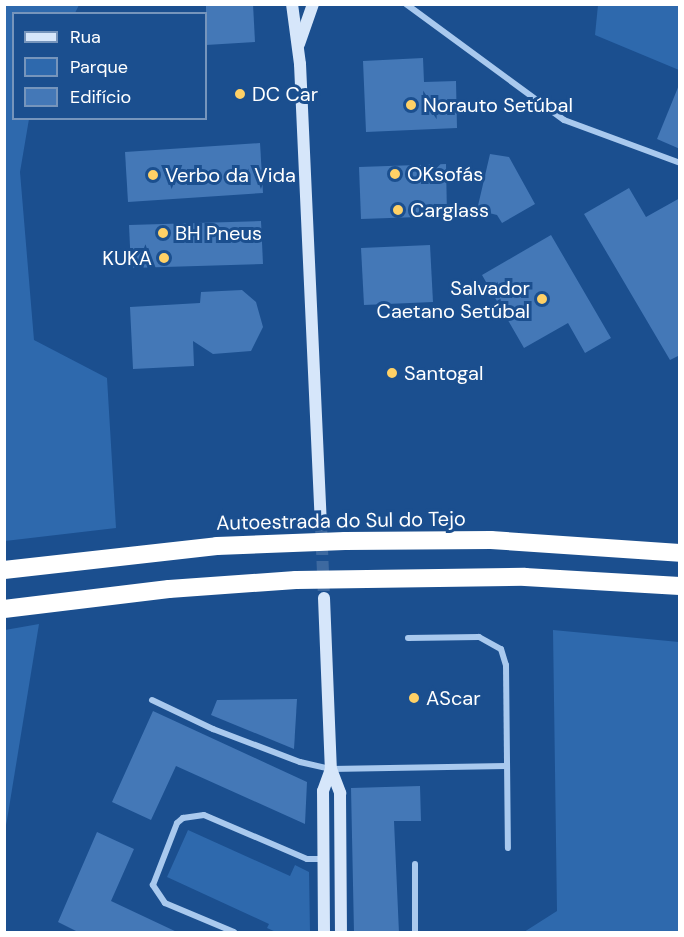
<!DOCTYPE html>
<meta charset="utf-8">
<style>
body{margin:0}
#map{position:relative;width:684px;height:937px;overflow:hidden;background:#1b4f8f;font-family:"DM Sans",sans-serif}
div>[style]{position:absolute}
.green>*{inset:0;background:#2e69ad}
.building>*{inset:0;background:#4478b7}
.secondary-tunnel>*{height:12px;margin-top:-6px;transform-origin:0;background:repeating-linear-gradient(90deg,#3d69a0 0 12px,transparent 0 18px)}
.minor>*{height:6px;margin:-3px;padding:0 3px;transform-origin:3px;border-radius:3px;background:#a9c9ee}
.secondary>*{height:12px;margin:-6px;padding:0 6px;transform-origin:6px;border-radius:6px;background:#d6e6fa}
.motorway>*{height:18px;margin:-9px;padding:0 9px;transform-origin:9px;border-radius:9px;background:#fff}
.dots>*{width:16px;height:16px;translate:-50% -50%;box-sizing:border-box;border:3px solid #1b4f8f;border-radius:50%}
span{translate:-50% -50%;white-space:nowrap;text-align:center;line-height:1.15;-webkit-text-stroke:6px #1b4f8f;paint-order:stroke}
.poi-label{font-size:20px;color:#fff}
.left{translate:0 -50%;text-align:left}
.right{translate:-100% -50%;text-align:right}
.street-label{font-size:20px;color:#fff}
.frame{position:absolute;inset:0;border:6px solid #fff;pointer-events:none}
.legend{position:absolute;left:12px;top:12px;width:195px;height:108px;box-sizing:border-box;background:#1b4f8f;border:2px solid #7695bc;margin:0;padding:8px 10px;list-style:none;font-size:18px;color:#fff}
.legend li{display:flex;align-items:center;gap:12px;height:30px}
.legend b{width:30px;border:2px solid #7695bc}
</style>
<div id="map">
<div class="green">
<i style="clip-path:polygon(4px 5px,79px 5px,75px 13px,14px 14px,14px 118px,29px 119px,20px 172px,34px 340px,107px 378px,116px 528px,5px 541px)"></i>
<i style="clip-path:polygon(598px 5px,679px 5px,679px 70px,595px 35px)"></i>
<i style="clip-path:polygon(39px 624px,7px 820px,5px 830px,5px 630px)"></i>
<i style="clip-path:polygon(553px 630px,679px 642px,679px 932px,524px 932px,557px 911px)"></i>
<i style="clip-path:polygon(188px 830px,290px 876px,295px 865px,309px 872px,310px 932px,276px 932px,267px 928px,269px 924px,167px 877px)"></i>
</div>
<div class="building">
<i style="clip-path:polygon(206px 4px,253px 4px,255px 42px,206px 45px)"></i>
<i style="clip-path:polygon(423px 58px,424px 82px,456px 81px,457px 128px,366px 132px,363px 61px)"></i>
<i style="clip-path:polygon(679px 85px,680px 85px,680px 149px,657px 139px)"></i>
<i style="clip-path:polygon(260px 143px,263px 193px,128px 202px,125px 152px)"></i>
<i style="clip-path:polygon(490px 154px,509px 157px,535px 204px,502px 223px,497px 215px,477px 210px)"></i>
<i style="clip-path:polygon(446px 164px,447px 216px,361px 219px,359px 167px)"></i>
<i style="clip-path:polygon(629px 188px,646px 217px,680px 198px,680px 355px,670px 360px,584px 214px)"></i>
<i style="clip-path:polygon(261px 221px,263px 264px,131px 268px,129px 225px)"></i>
<i style="clip-path:polygon(551px 235px,611px 338px,585px 353px,568px 323px,524px 348px,482px 275px)"></i>
<i style="clip-path:polygon(430px 245px,433px 302px,364px 305px,361px 248px)"></i>
<i style="clip-path:polygon(242px 290px,256px 302px,263px 327px,251px 351px,213px 354px,193px 341px,194px 366px,133px 369px,130px 307px,200px 303px,201px 292px)"></i>
<i style="clip-path:polygon(297px 699px,294px 749px,211px 715px,217px 700px)"></i>
<i style="clip-path:polygon(153px 711px,307px 782px,305px 824px,176px 766px,151px 820px,112px 802px)"></i>
<i style="clip-path:polygon(420px 786px,421px 821px,394px 821px,399px 933px,354px 933px,351px 788px)"></i>
<i style="clip-path:polygon(97px 832px,134px 849px,111px 901px,179px 933px,80px 933px,58px 922px)"></i>
</div>
<div class="secondary-tunnel">
<i style="left:321px;top:525px;width:73px;rotate:87.6deg"></i>
</div>
<div class="minor">
<i style="left:406px;top:4px;width:196px;rotate:36.3deg"></i>
<i style="left:564px;top:120px;width:124px;rotate:20.3deg"></i>
<i style="left:408px;top:638px;width:71px;rotate:-0.8deg"></i>
<i style="left:479px;top:637px;width:25px;rotate:29deg"></i>
<i style="left:501px;top:649px;width:17px;rotate:73deg"></i>
<i style="left:506px;top:665px;width:183px;rotate:89.4deg"></i>
<i style="left:152px;top:700px;width:68px;rotate:25.4deg"></i>
<i style="left:213px;top:729px;width:93px;rotate:20.8deg"></i>
<i style="left:300px;top:762px;width:32px;rotate:13deg"></i>
<i style="left:331px;top:769px;width:175px;rotate:-1deg"></i>
<i style="left:415px;top:864px;width:68px;rotate:90deg"></i>
<i style="left:234px;top:932px;width:75px;rotate:-157.2deg"></i>
<i style="left:165px;top:903px;width:22px;rotate:-124deg"></i>
<i style="left:153px;top:885px;width:66px;rotate:-68.8deg"></i>
<i style="left:177px;top:823px;width:8px;rotate:-40deg"></i>
<i style="left:183px;top:818px;width:21px;rotate:-8deg"></i>
<i style="left:204px;top:815px;width:112px;rotate:23.1deg"></i>
<i style="left:307px;top:859px;width:16px"></i>
</div>
<div class="secondary">
<i style="left:292px;top:4px;width:61px;rotate:82.4deg"></i>
<i style="left:300px;top:64px;width:461px;rotate:87.4deg"></i>
<i style="left:299px;top:44px;width:42px;rotate:-70.7deg"></i>
<i style="left:324px;top:598px;width:171px;rotate:87.7deg"></i>
<i style="left:331px;top:769px;width:26px;rotate:69deg"></i>
<i style="left:340px;top:793px;width:139px;rotate:89.6deg"></i>
<i style="left:324px;top:932px;width:141px;rotate:-90.4deg"></i>
<i style="left:323px;top:791px;width:23px;rotate:-70deg"></i>
</div>
<div class="motorway">
<i style="left:4px;top:570px;width:214px;rotate:-6.4deg"></i>
<i style="left:217px;top:546px;width:128px;rotate:-2.2deg"></i>
<i style="left:345px;top:541px;width:146px;rotate:-0.4deg"></i>
<i style="left:491px;top:540px;width:189px;rotate:3.9deg"></i>
<i style="left:4px;top:609px;width:166px;rotate:-6.9deg"></i>
<i style="left:169px;top:589px;width:127px;rotate:-4.1deg"></i>
<i style="left:296px;top:580px;width:229px;rotate:-0.8deg"></i>
<i style="left:525px;top:577px;width:155px;rotate:3.3deg"></i>
</div>
<div class="dots">
<i style="left:240px;top:94px;background:#ffd166"></i>
<i style="left:411px;top:105px;background:#ffd166"></i>
<i style="left:395px;top:174px;background:#ffd166"></i>
<i style="left:153px;top:175px;background:#ffd166"></i>
<i style="left:398px;top:210px;background:#ffd166"></i>
<i style="left:163px;top:233px;background:#ffd166"></i>
<i style="left:164px;top:258px;background:#ffd166"></i>
<i style="left:542px;top:299px;background:#ffd166"></i>
<i style="left:392px;top:373px;background:#ffd166"></i>
<i style="left:414px;top:698px;background:#ffd166"></i>
</div>
<div class="poi-label">
<span class="left" style="left:252px;top:94px">DC Car</span>
<span class="left" style="left:423px;top:105px">Norauto Setúbal</span>
<span class="left" style="left:407px;top:174px">OKsofás</span>
<span class="left" style="left:165px;top:175px">Verbo da Vida</span>
<span class="left" style="left:410px;top:210px">Carglass</span>
<span class="left" style="left:175px;top:233px">BH Pneus</span>
<span class="right" style="left:152px;top:258px">KUKA</span>
<span class="right" style="left:530px;top:300px">Salvador<br>Caetano Setúbal</span>
<span class="left" style="left:404px;top:373px">Santogal</span>
<span class="left" style="left:426px;top:698px">AScar</span>
</div>
<div class="street-label">
<span style="left:341px;top:521px;rotate:-1deg">Autoestrada do Sul do Tejo</span>
</div>
<div class="frame"></div>
<ul class="legend">
<li><b style="height:8px;background:#d6e6fa"></b>Rua</li>
<li><b style="height:16px;background:#2e69ad"></b>Parque</li>
<li><b style="height:16px;background:#4478b7"></b>Edifício</li>
</ul>
</div>
